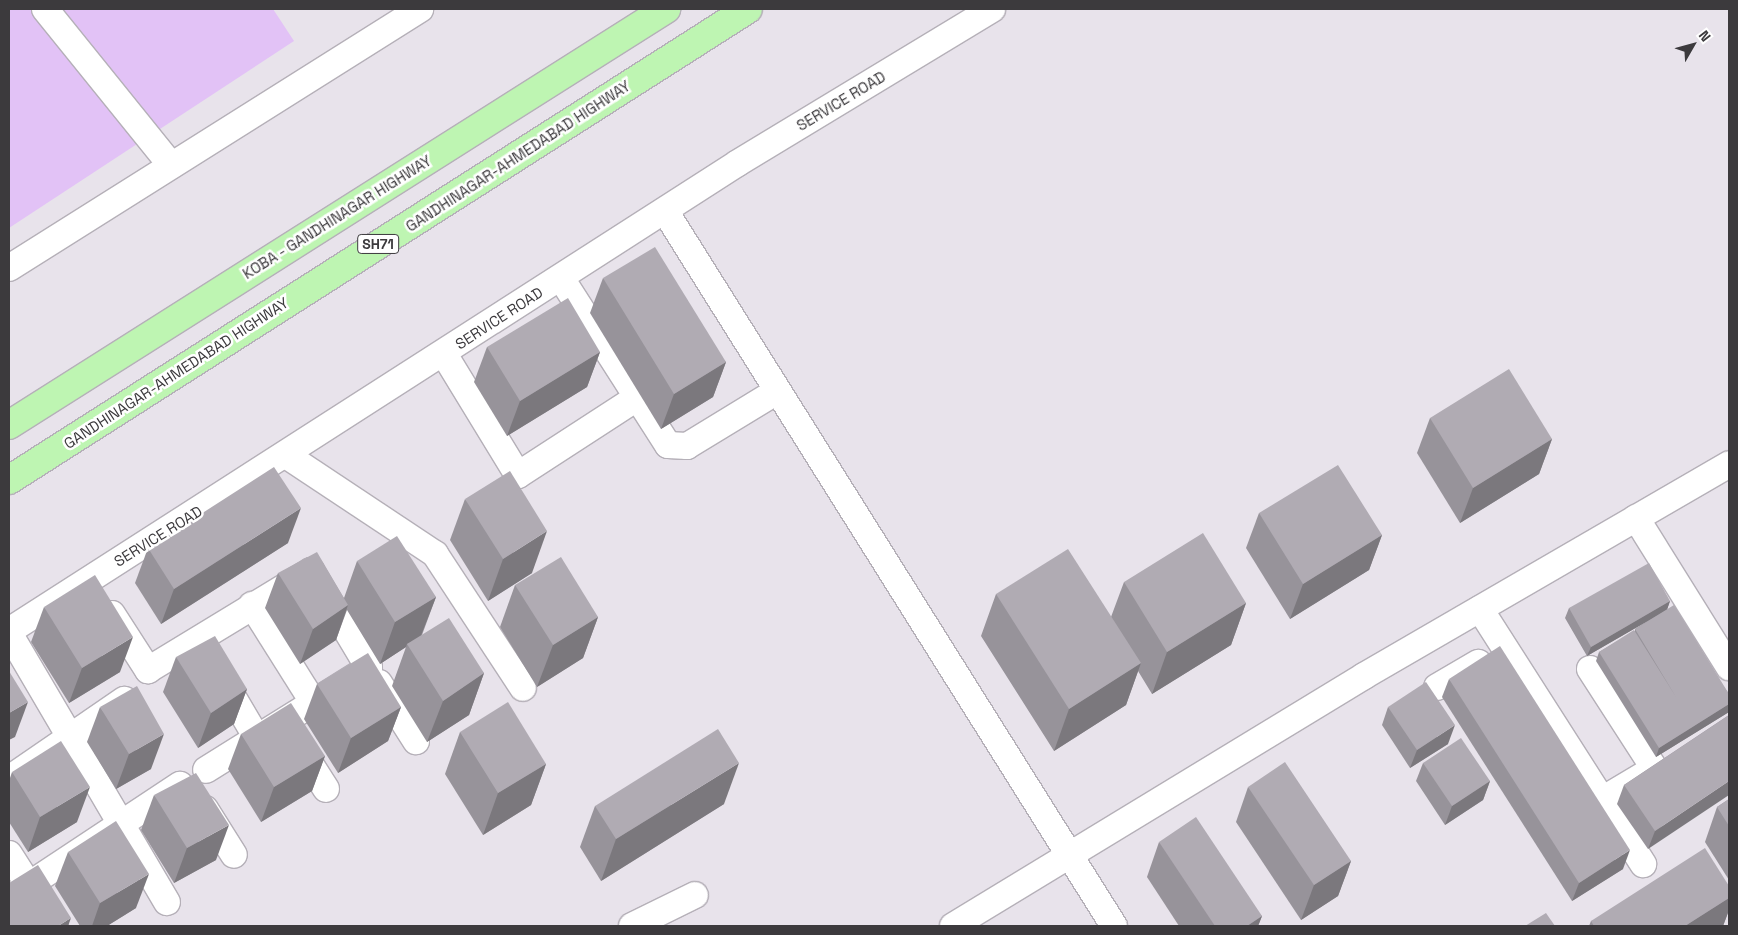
<!DOCTYPE html>
<style>
body{margin:0}
#map{position:relative;width:1738px;height:935px;overflow:hidden;background:#e8e3eb;font-family:"Space Grotesk",sans-serif}
div>[style]{position:absolute}
.green>*{inset:0;background:#e2c2f6}
.roads{filter:drop-shadow(1px 0 #b5b0b8) drop-shadow(-1px 0 #b5b0b8) drop-shadow(0 1px #b5b0b8) drop-shadow(0 -1px #b5b0b8)}
.minor>*{height:26px;margin:-13px;padding:0 13px;transform-origin:13px;border-radius:13px;background:#fff}
.major>*{height:28px;margin:-14px;padding:0 14px;transform-origin:14px;border-radius:14px;background:#bef5b2}
.wall>*{inset:0;background:#97939a}
.shaded-wall>*{inset:0;background:#7b787d}
.building>*{inset:0;background:#b0abb3}
span{translate:-50% -50%;white-space:nowrap;text-align:center;line-height:1.15;-webkit-text-stroke:5px #fff;paint-order:stroke}
.shield-label span{padding:1px 4px;background:#fff;border:1px solid;border-radius:4px;-webkit-text-stroke-width:0}
.shield-label{font-size:14px;color:#3c3a3d;font-weight:700}
.street-label{font-size:15px;color:#3c3a3d}
.frame{position:absolute;inset:0;border:10px solid #3c3a3d;pointer-events:none}
.north{position:absolute;left:1668px;top:20px;width:50px;height:50px;-webkit-text-stroke:4px #fff;paint-order:stroke;rotate:52deg;font-size:14px;font-weight:700;line-height:20px;text-align:center;color:#3c3a3d}
.north::after{content:'';display:block;margin:auto;width:18px;height:22px;background:#3c3a3d;clip-path:polygon(50% 0,100% 100%,50% 72%,0 100%)}
</style>
<div id="map">
<div class="green">
<i style="clip-path:polygon(9px 9px,273px 9px,294px 41px,9px 228px)"></i>
</div>
<div class="roads">
<div class="minor">
<i style="left:45px;top:9px;width:201px;rotate:51.1deg"></i>
<i style="left:665px;top:211px;width:844px;rotate:57.87deg"></i>
<i style="left:9px;top:268px;width:486px;rotate:-32.2deg"></i>
<i style="left:561px;top:278px;width:198px;rotate:57.4deg"></i>
<i style="left:668px;top:445px;width:19px;rotate:3deg"></i>
<i style="left:687px;top:446px;width:105px;rotate:-31.4deg"></i>
<i style="left:444px;top:354px;width:142px;rotate:58.6deg"></i>
<i style="left:518px;top:475px;width:140px;rotate:-33deg"></i>
<i style="left:286px;top:455px;width:179px;rotate:33.6deg"></i>
<i style="left:435px;top:554px;width:160px;rotate:56.7deg"></i>
<i style="left:1636px;top:518px;width:176px;rotate:58deg"></i>
<i style="left:252px;top:605px;width:115px;rotate:57.8deg"></i>
<i style="left:1480px;top:609px;width:303px;rotate:57.4deg"></i>
<i style="left:112px;top:614px;width:67px;rotate:57.3deg"></i>
<i style="left:148px;top:670px;width:191px;rotate:-31.3deg"></i>
<i style="left:311px;top:571px;width:113px;rotate:59.1deg"></i>
<i style="left:369px;top:668px;width:192px;rotate:148deg"></i>
<i style="left:9px;top:631px;width:866px;rotate:-32.7deg"></i>
<i style="left:738px;top:163px;width:297px;rotate:-31.2deg"></i>
<i style="left:9px;top:633px;width:312px;rotate:59.6deg"></i>
<i style="left:1590px;top:669px;width:118px;rotate:57.1deg"></i>
<i style="left:221px;top:677px;width:71px;rotate:59.5deg"></i>
<i style="left:379px;top:683px;width:69px;rotate:57.5deg"></i>
<i style="left:1437px;top:687px;width:48px;rotate:-30.3deg"></i>
<i style="left:298px;top:745px;width:52px;rotate:57.5deg"></i>
<i style="left:9px;top:779px;width:140px;rotate:-34.5deg"></i>
<i style="left:1602px;top:800px;width:61px;rotate:-30.8deg"></i>
<i style="left:205px;top:809px;width:54px;rotate:57.8deg"></i>
<i style="left:9px;top:854px;width:85px;rotate:57.4deg"></i>
<i style="left:9px;top:898px;width:205px;rotate:-33.5deg"></i>
<i style="left:632px;top:926px;width:70px;rotate:-26.2deg"></i>
<i style="left:953px;top:926px;width:481px;rotate:-31.3deg"></i>
<i style="left:1364px;top:676px;width:422px;rotate:-30.1deg"></i>
</div>
<div class="major">
<i style="left:9px;top:425px;width:778px;rotate:-32.34deg"></i>
<i style="left:9px;top:480px;width:876px;rotate:-32.51deg"></i>
</div>
</div>
<div class="wall">
<i style="clip-path:polygon(603px 278px,726px 362px,713px 397px,661px 429px,590px 313px)"></i>
<i style="clip-path:polygon(487px 347px,600px 352px,587px 387px,507px 436px,474px 382px)"></i>
<i style="clip-path:polygon(1430px 418px,1552px 439px,1539px 474px,1460px 523px,1417px 453px)"></i>
<i style="clip-path:polygon(465px 499px,532px 573px,488px 601px,450px 540px)"></i>
<i style="clip-path:polygon(1259px 513px,1382px 535px,1369px 570px,1290px 619px,1246px 548px)"></i>
<i style="clip-path:polygon(288px 543px,161px 624px,135px 583px,148px 548px)"></i>
<i style="clip-path:polygon(357px 561px,436px 597px,422px 635px,484px 673px,469px 715px,427px 742px,392px 686px,406px 647px,380px 664px,347px 610px,336px 640px,300px 664px,265px 608px,278px 573px,344px 598px)"></i>
<i style="clip-path:polygon(1124px 582px,1246px 603px,1231px 645px,1152px 694px,1138px 671px,1126px 705px,1054px 751px,981px 636px,996px 594px,1111px 617px)"></i>
<i style="clip-path:polygon(515px 585px,598px 617px,583px 658px,537px 687px,500px 627px)"></i>
<i style="clip-path:polygon(1670px 601px,1667px 609px,1729px 694px,1729px 712px,1656px 757px,1596px 661px,1599px 652px,1635px 631px,1635px 629px,1649px 620px,1587px 656px,1565px 618px,1569px 608px)"></i>
<i style="clip-path:polygon(44px 607px,120px 672px,69px 703px,31px 642px)"></i>
<i style="clip-path:polygon(176px 657px,247px 689px,234px 724px,198px 748px,163px 692px)"></i>
<i style="clip-path:polygon(1449px 679px,1623px 869px,1572px 901px,1442px 697px)"></i>
<i style="clip-path:polygon(317px 684px,401px 707px,388px 741px,338px 773px,304px 719px)"></i>
<i style="clip-path:polygon(100px 707px,151px 769px,116px 789px,87px 742px)"></i>
<i style="clip-path:polygon(1388px 707px,1448px 744px,1410px 768px,1382px 725px)"></i>
<i style="clip-path:polygon(1729px 715px,1648px 849px,1617px 804px,1624px 785px)"></i>
<i style="clip-path:polygon(460px 732px,546px 764px,531px 805px,483px 835px,445px 774px)"></i>
<i style="clip-path:polygon(241px 734px,325px 756px,312px 791px,261px 822px,228px 769px)"></i>
<i style="clip-path:polygon(1423px 763px,1490px 781px,1483px 800px,1445px 825px,1416px 781px)"></i>
<i style="clip-path:polygon(12px 772px,77px 822px,28px 852px,9px 822px,9px 781px)"></i>
<i style="clip-path:polygon(1248px 787px,1351px 861px,1338px 896px,1301px 920px,1236px 822px)"></i>
<i style="clip-path:polygon(154px 795px,216px 860px,174px 883px,141px 830px)"></i>
<i style="clip-path:polygon(1729px 799px,1729px 880px,1705px 842px,1717px 807px)"></i>
<i style="clip-path:polygon(724px 804px,601px 881px,580px 847px,595px 806px)"></i>
<i style="clip-path:polygon(1159px 842px,1262px 916px,1258px 926px,1179px 926px,1147px 877px)"></i>
<i style="clip-path:polygon(68px 852px,136px 908px,107px 926px,80px 926px,55px 886px)"></i>
<i style="clip-path:polygon(1729px 886px,1729px 910px,1723px 926px,1589px 926px,1591px 921px)"></i>
</div>
<div class="shaded-wall">
<i style="clip-path:polygon(600px 352px,587px 387px,507px 436px,520px 401px)"></i>
<i style="clip-path:polygon(726px 362px,713px 397px,661px 429px,674px 394px)"></i>
<i style="clip-path:polygon(1552px 439px,1539px 474px,1460px 523px,1473px 488px)"></i>
<i style="clip-path:polygon(301px 508px,288px 543px,161px 624px,174px 589px)"></i>
<i style="clip-path:polygon(547px 531px,532px 573px,488px 601px,503px 559px)"></i>
<i style="clip-path:polygon(1382px 535px,1369px 570px,1290px 619px,1303px 584px)"></i>
<i style="clip-path:polygon(436px 597px,420px 638px,407px 644px,406px 647px,380px 664px,395px 622px)"></i>
<i style="clip-path:polygon(1670px 601px,1667px 610px,1587px 656px,1591px 647px)"></i>
<i style="clip-path:polygon(1246px 603px,1231px 645px,1152px 694px,1167px 652px)"></i>
<i style="clip-path:polygon(348px 605px,336px 640px,300px 664px,313px 629px)"></i>
<i style="clip-path:polygon(598px 617px,583px 658px,537px 687px,553px 645px)"></i>
<i style="clip-path:polygon(133px 637px,120px 672px,69px 703px,82px 668px)"></i>
<i style="clip-path:polygon(1141px 663px,1126px 705px,1054px 751px,1069px 709px)"></i>
<i style="clip-path:polygon(484px 673px,469px 715px,427px 742px,443px 701px)"></i>
<i style="clip-path:polygon(247px 689px,234px 724px,198px 748px,211px 713px)"></i>
<i style="clip-path:polygon(28px 702px,15px 737px,9px 740px,9px 713px)"></i>
<i style="clip-path:polygon(1729px 704px,1729px 712px,1656px 757px,1659px 748px)"></i>
<i style="clip-path:polygon(401px 707px,388px 741px,338px 773px,351px 738px)"></i>
<i style="clip-path:polygon(1455px 725px,1448px 744px,1410px 768px,1417px 750px)"></i>
<i style="clip-path:polygon(164px 734px,151px 769px,116px 789px,129px 754px)"></i>
<i style="clip-path:polygon(325px 756px,312px 791px,261px 822px,274px 787px)"></i>
<i style="clip-path:polygon(739px 763px,724px 804px,601px 881px,616px 839px)"></i>
<i style="clip-path:polygon(546px 764px,531px 805px,483px 835px,498px 793px)"></i>
<i style="clip-path:polygon(1490px 781px,1483px 800px,1445px 825px,1452px 806px)"></i>
<i style="clip-path:polygon(1729px 781px,1729px 795px,1648px 849px,1655px 831px)"></i>
<i style="clip-path:polygon(90px 787px,77px 822px,28px 852px,40px 817px)"></i>
<i style="clip-path:polygon(229px 825px,216px 860px,174px 883px,187px 848px)"></i>
<i style="clip-path:polygon(1630px 850px,1623px 869px,1572px 901px,1579px 883px)"></i>
<i style="clip-path:polygon(1351px 861px,1338px 896px,1301px 920px,1314px 885px)"></i>
<i style="clip-path:polygon(149px 874px,136px 908px,107px 926px,92px 926px,100px 903px)"></i>
<i style="clip-path:polygon(1729px 898px,1729px 910px,1723px 926px,1685px 926px)"></i>
<i style="clip-path:polygon(1262px 916px,1258px 926px,1247px 926px)"></i>
<i style="clip-path:polygon(71px 918px,68px 926px,58px 926px)"></i>
</div>
<div class="building">
<i style="clip-path:polygon(655px 247px,726px 362px,674px 394px,603px 278px)"></i>
<i style="clip-path:polygon(568px 298px,600px 352px,520px 401px,487px 347px)"></i>
<i style="clip-path:polygon(1509px 369px,1552px 439px,1473px 488px,1430px 418px)"></i>
<i style="clip-path:polygon(1338px 465px,1382px 535px,1303px 584px,1259px 513px)"></i>
<i style="clip-path:polygon(274px 467px,301px 508px,174px 589px,148px 548px)"></i>
<i style="clip-path:polygon(510px 471px,547px 531px,503px 559px,465px 499px)"></i>
<i style="clip-path:polygon(1203px 533px,1246px 603px,1167px 652px,1124px 582px)"></i>
<i style="clip-path:polygon(397px 536px,436px 597px,395px 622px,357px 561px)"></i>
<i style="clip-path:polygon(1068px 549px,1141px 663px,1069px 709px,996px 594px)"></i>
<i style="clip-path:polygon(317px 552px,348px 605px,313px 629px,278px 573px)"></i>
<i style="clip-path:polygon(561px 557px,598px 617px,553px 645px,515px 585px)"></i>
<i style="clip-path:polygon(1649px 563px,1670px 601px,1591px 647px,1569px 608px)"></i>
<i style="clip-path:polygon(95px 575px,133px 637px,82px 668px,44px 607px)"></i>
<i style="clip-path:polygon(1674px 605px,1729px 694px,1729px 704px,1659px 748px,1599px 652px,1634px 630px,1676px 697px,1635px 629px)"></i>
<i style="clip-path:polygon(449px 618px,484px 673px,443px 701px,407px 644px)"></i>
<i style="clip-path:polygon(215px 636px,247px 689px,211px 713px,176px 657px)"></i>
<i style="clip-path:polygon(1500px 646px,1630px 850px,1579px 883px,1449px 679px)"></i>
<i style="clip-path:polygon(368px 653px,401px 707px,351px 738px,317px 684px)"></i>
<i style="clip-path:polygon(9px 671px,28px 702px,9px 713px)"></i>
<i style="clip-path:polygon(1426px 682px,1455px 725px,1417px 750px,1388px 707px)"></i>
<i style="clip-path:polygon(137px 686px,164px 734px,129px 754px,100px 707px)"></i>
<i style="clip-path:polygon(508px 702px,546px 764px,498px 793px,460px 732px)"></i>
<i style="clip-path:polygon(291px 703px,325px 756px,274px 787px,241px 734px)"></i>
<i style="clip-path:polygon(1729px 715px,1729px 781px,1655px 831px,1624px 785px)"></i>
<i style="clip-path:polygon(718px 729px,739px 763px,616px 839px,595px 806px)"></i>
<i style="clip-path:polygon(1461px 738px,1490px 781px,1452px 806px,1423px 763px)"></i>
<i style="clip-path:polygon(61px 741px,90px 787px,40px 817px,12px 772px)"></i>
<i style="clip-path:polygon(1285px 762px,1351px 861px,1314px 885px,1248px 787px)"></i>
<i style="clip-path:polygon(196px 773px,229px 825px,187px 848px,154px 795px)"></i>
<i style="clip-path:polygon(1729px 799px,1729px 826px,1717px 807px)"></i>
<i style="clip-path:polygon(1196px 817px,1262px 916px,1247px 926px,1215px 926px,1159px 842px)"></i>
<i style="clip-path:polygon(116px 821px,149px 874px,100px 903px,68px 852px)"></i>
<i style="clip-path:polygon(1705px 848px,1729px 886px,1729px 898px,1685px 926px,1594px 926px,1591px 921px)"></i>
<i style="clip-path:polygon(38px 865px,71px 918px,58px 926px,10px 926px,9px 924px,9px 883px)"></i>
<i style="clip-path:polygon(1546px 913px,1555px 926px,1525px 926px)"></i>
</div>
<div class="shield-label">
<span style="left:378px;top:244px">SH71</span>
</div>
<div class="street-label">
<span style="left:841px;top:101px;rotate:-31deg">SERVICE ROAD</span>
<span style="left:518px;top:156px;rotate:-33deg">GANDHINAGAR-AHMEDABAD HIGHWAY</span>
<span style="left:337px;top:217px;rotate:-32deg">KOBA - GANDHINAGAR HIGHWAY</span>
<span style="left:499px;top:318px;rotate:-33deg">SERVICE ROAD</span>
<span style="left:176px;top:373px;rotate:-33deg">GANDHINAGAR-AHMEDABAD HIGHWAY</span>
<span style="left:158px;top:536px;rotate:-32deg">SERVICE ROAD</span>
</div>
<div class="frame"></div>
<div class="north">N</div>
</div>
